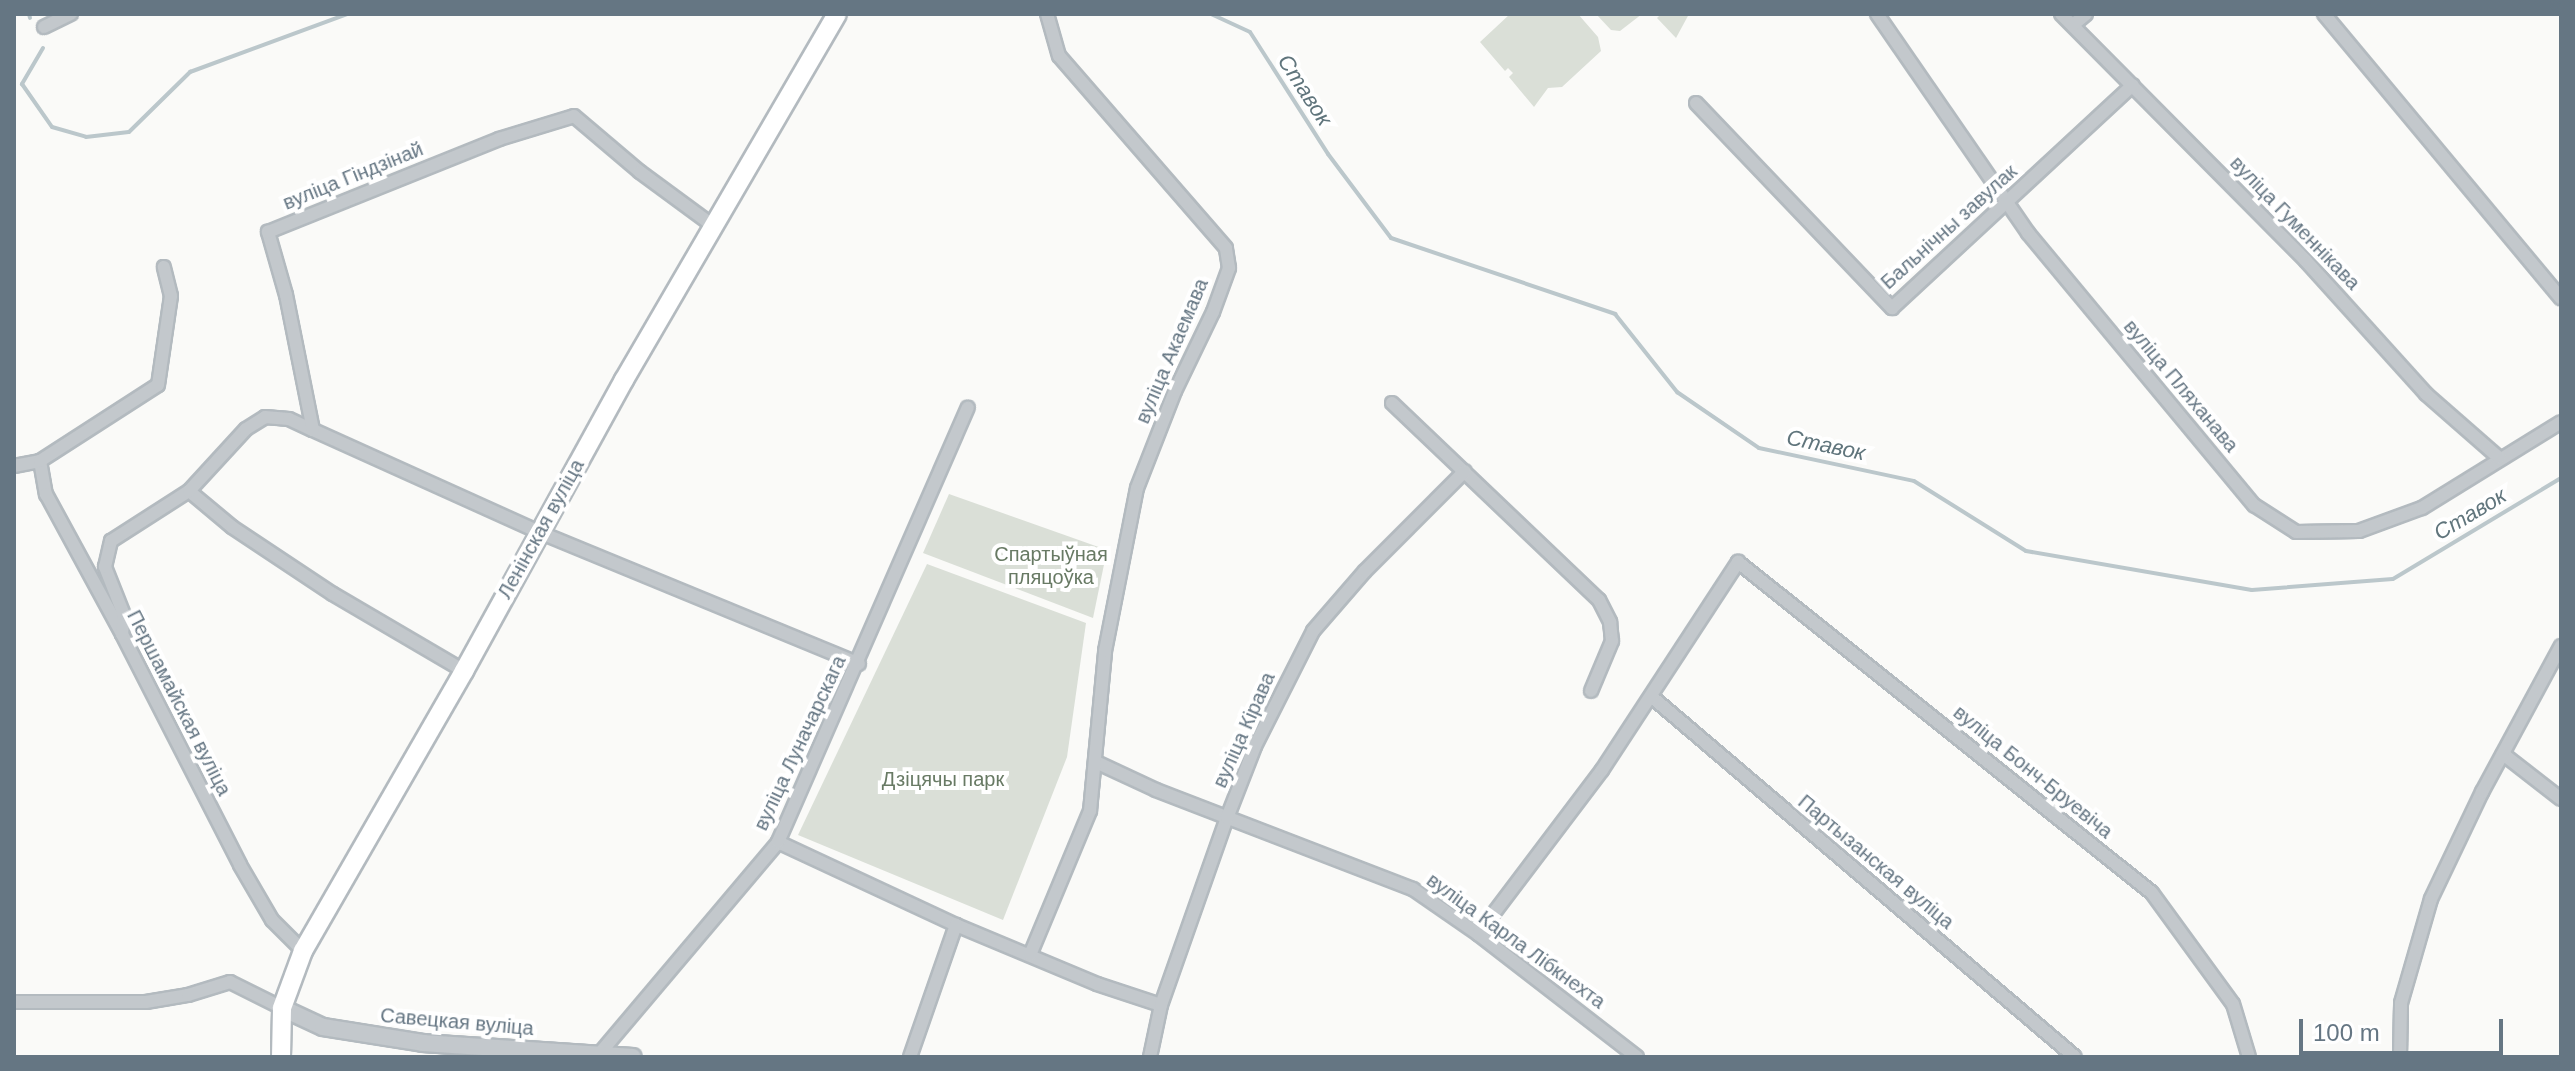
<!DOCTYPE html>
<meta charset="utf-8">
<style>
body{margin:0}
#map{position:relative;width:2575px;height:1071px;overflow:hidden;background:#fafaf8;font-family:Helvetica,sans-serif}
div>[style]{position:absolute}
.green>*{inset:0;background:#dadfd7}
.stream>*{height:4px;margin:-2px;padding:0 2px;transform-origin:2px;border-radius:2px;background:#bbc7cb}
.roads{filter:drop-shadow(2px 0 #b3babf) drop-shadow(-2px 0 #b3babf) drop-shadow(0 2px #b3babf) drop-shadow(0 -2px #b3babf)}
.minor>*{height:12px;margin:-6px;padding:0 6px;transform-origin:6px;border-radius:6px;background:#c3c8cc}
.tertiary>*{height:16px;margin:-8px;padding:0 8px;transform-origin:8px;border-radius:8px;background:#c3c8cc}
.secondary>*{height:18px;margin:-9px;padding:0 9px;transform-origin:9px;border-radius:9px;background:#fff}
span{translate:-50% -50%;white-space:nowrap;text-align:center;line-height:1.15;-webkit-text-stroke:8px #fff;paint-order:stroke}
.street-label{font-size:20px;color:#657683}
.park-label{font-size:20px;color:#687a64}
.water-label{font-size:22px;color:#60757c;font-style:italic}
.frame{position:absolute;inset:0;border:16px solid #657683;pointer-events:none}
.scale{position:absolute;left:2299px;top:1019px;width:204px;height:36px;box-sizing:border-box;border:4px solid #657683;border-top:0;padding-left:10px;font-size:24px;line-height:28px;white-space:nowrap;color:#657683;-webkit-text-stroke:6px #fff;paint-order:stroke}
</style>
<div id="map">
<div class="green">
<i style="clip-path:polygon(1510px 14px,1578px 14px,1598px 37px,1601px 51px,1562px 87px,1548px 88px,1534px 107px,1509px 77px,1513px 73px,1508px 68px,1505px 71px,1480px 42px)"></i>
<i style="clip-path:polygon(1596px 14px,1642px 14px,1620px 31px,1611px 30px)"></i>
<i style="clip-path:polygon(1661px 14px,1689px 14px,1676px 38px,1657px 18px)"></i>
<i style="clip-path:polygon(949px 494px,1107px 550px,1093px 618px,923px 553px)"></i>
<i style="clip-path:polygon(927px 564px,1086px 623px,1067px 757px,1003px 920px,798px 835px)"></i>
</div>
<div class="stream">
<i style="left:29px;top:14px;width:4px;rotate:76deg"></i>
<i style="left:1211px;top:14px;width:43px;rotate:24.8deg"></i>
<i style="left:1250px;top:32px;width:145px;rotate:57.4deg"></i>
<i style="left:1328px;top:154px;width:105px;rotate:53.1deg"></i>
<i style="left:1391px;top:238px;width:237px;rotate:18.7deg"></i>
<i style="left:1615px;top:314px;width:100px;rotate:51.5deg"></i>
<i style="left:1677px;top:392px;width:99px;rotate:34.3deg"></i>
<i style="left:1759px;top:448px;width:158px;rotate:12deg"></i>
<i style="left:1914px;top:481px;width:132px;rotate:32deg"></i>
<i style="left:2026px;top:551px;width:229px;rotate:9.8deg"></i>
<i style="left:2252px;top:590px;width:141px;rotate:-4.5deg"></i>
<i style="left:2393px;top:579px;width:196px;rotate:-31deg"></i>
<i style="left:43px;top:48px;width:42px;rotate:120.3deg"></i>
<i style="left:22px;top:84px;width:52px;rotate:55.1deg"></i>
<i style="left:52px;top:127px;width:35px;rotate:16deg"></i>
<i style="left:86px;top:137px;width:43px;rotate:-6.6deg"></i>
<i style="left:129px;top:132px;width:86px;rotate:-44.5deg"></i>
<i style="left:190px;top:72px;width:168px;rotate:-20.2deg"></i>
</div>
<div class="roads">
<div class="minor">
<i style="left:1877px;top:14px;width:266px;rotate:55.4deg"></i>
<i style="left:2028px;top:233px;width:354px;rotate:50.3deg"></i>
<i style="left:2254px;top:505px;width:50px;rotate:32.7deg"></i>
<i style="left:2296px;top:532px;width:63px;rotate:-0.9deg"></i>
<i style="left:2359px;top:531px;width:67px;rotate:-20.1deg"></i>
<i style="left:2422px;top:508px;width:163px;rotate:-31.7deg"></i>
<i style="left:2061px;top:14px;width:348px;rotate:45.2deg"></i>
<i style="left:2306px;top:261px;width:179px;rotate:47.9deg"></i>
<i style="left:2426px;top:394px;width:97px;rotate:41.2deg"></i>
<i style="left:2324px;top:14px;width:370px;rotate:50.2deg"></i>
<i style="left:2073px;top:25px;width:17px;rotate:-40deg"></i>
<i style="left:44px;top:27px;width:30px;rotate:-26deg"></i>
<i style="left:1696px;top:103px;width:284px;rotate:46.3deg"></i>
<i style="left:1892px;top:308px;width:328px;rotate:-42.8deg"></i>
<i style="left:1392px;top:403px;width:286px;rotate:43.6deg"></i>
<i style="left:1599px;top:600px;width:25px;rotate:63deg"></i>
<i style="left:1610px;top:622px;width:19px;rotate:84deg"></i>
<i style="left:1612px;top:641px;width:54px;rotate:112.8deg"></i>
<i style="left:313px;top:430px;width:248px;rotate:24.3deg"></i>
<i style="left:539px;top:532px;width:346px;rotate:22.4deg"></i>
<i style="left:40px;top:461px;width:34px;rotate:80deg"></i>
<i style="left:46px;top:494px;width:159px;rotate:61.5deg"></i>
<i style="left:122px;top:634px;width:259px;rotate:62.9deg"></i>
<i style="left:240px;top:865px;width:64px;rotate:59.8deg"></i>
<i style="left:272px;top:920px;width:44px;rotate:45deg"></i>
<i style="left:14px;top:466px;width:26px;rotate:-11deg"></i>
<i style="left:40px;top:461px;width:140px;rotate:-32.8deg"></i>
<i style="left:158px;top:385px;width:90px;rotate:-81.7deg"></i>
<i style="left:171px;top:296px;width:30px;rotate:-104deg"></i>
<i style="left:189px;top:491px;width:56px;rotate:39.9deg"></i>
<i style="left:232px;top:527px;width:121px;rotate:33.6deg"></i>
<i style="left:333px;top:594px;width:152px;rotate:30.4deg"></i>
<i style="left:122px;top:634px;width:19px;rotate:-84deg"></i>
<i style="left:124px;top:615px;width:52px;rotate:-111.6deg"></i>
<i style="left:105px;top:567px;width:27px;rotate:-77deg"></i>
<i style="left:111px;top:541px;width:93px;rotate:-32.7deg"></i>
<i style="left:189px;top:491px;width:84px;rotate:-47.4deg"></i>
<i style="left:246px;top:429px;width:22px;rotate:-32deg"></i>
<i style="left:265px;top:417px;width:24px;rotate:5deg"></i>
<i style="left:289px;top:419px;width:26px;rotate:25deg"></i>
<i style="left:313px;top:430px;width:138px;rotate:-101.3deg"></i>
<i style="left:286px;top:295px;width:66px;rotate:-105.9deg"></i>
<i style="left:268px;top:232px;width:249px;rotate:-21.9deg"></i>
<i style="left:499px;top:139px;width:78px;rotate:-17deg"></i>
<i style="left:574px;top:116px;width:87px;rotate:40.3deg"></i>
<i style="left:640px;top:172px;width:93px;rotate:36.3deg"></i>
<i style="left:1652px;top:697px;width:555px;rotate:40.4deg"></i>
<i style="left:2503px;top:754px;width:73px;rotate:37.8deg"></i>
<i style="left:1096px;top:762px;width:66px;rotate:25deg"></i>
<i style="left:1156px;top:790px;width:275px;rotate:21.1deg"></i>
<i style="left:1413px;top:889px;width:79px;rotate:34.7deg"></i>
<i style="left:1478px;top:934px;width:201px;rotate:37.7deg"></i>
<i style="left:778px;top:842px;width:196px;rotate:25deg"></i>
<i style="left:956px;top:925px;width:153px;rotate:22.7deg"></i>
<i style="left:1097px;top:984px;width:67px;rotate:18.2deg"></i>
<i style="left:1478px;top:934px;width:206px;rotate:-52.9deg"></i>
<i style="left:1602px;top:770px;width:249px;rotate:-56.8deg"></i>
<i style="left:1738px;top:562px;width:530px;rotate:38.64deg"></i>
<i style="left:2152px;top:893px;width:137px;rotate:53.9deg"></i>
<i style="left:2233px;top:1004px;width:55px;rotate:73.2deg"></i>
<i style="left:1030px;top:955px;width:156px;rotate:-67.4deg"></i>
<i style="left:1090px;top:811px;width:161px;rotate:-84.6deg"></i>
<i style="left:1105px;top:651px;width:166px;rotate:-78.9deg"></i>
<i style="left:1137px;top:488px;width:104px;rotate:-68.6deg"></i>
<i style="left:1175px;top:391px;width:88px;rotate:-64.3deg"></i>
<i style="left:1213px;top:312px;width:47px;rotate:-70deg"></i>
<i style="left:1229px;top:268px;width:20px;rotate:-99deg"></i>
<i style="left:1226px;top:248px;width:254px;rotate:-131deg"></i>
<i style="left:1059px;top:56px;width:44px;rotate:-105.9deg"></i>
<i style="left:14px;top:1002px;width:132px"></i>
<i style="left:146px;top:1002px;width:43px;rotate:-9.5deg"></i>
<i style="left:188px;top:995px;width:44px;rotate:-17.2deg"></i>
<i style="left:230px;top:982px;width:58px;rotate:26.6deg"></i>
<i style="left:600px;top:1053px;width:276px;rotate:-49.8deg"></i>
<i style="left:778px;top:842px;width:474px;rotate:-66.4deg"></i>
<i style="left:910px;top:1057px;width:140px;rotate:-70.8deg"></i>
<i style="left:1150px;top:1057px;width:53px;rotate:-78.1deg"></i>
<i style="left:1161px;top:1005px;width:198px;rotate:-70.6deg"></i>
<i style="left:1227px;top:818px;width:77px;rotate:-68.7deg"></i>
<i style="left:1255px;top:746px;width:129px;rotate:-63.2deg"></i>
<i style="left:1313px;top:631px;width:79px;rotate:-49.1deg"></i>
<i style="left:1365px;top:571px;width:141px;rotate:-45deg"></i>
<i style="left:2400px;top:1057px;width:54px;rotate:-88.9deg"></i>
<i style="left:2401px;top:1003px;width:108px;rotate:-73.9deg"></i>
<i style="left:2431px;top:899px;width:119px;rotate:-64.5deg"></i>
<i style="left:2482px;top:792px;width:166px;rotate:-61.6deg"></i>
</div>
<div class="tertiary">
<i style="left:282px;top:1008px;width:45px;rotate:24.9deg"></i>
<i style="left:323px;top:1027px;width:101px;rotate:9.1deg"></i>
<i style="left:423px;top:1043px;width:210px;rotate:3.8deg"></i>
</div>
<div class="secondary">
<i style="left:281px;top:1057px;width:49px;rotate:-88.8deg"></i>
<i style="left:282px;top:1008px;width:61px;rotate:-69.8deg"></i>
<i style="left:303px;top:951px;width:323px;rotate:-60.1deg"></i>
<i style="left:464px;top:671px;width:332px;rotate:-61.2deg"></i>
<i style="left:624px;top:380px;width:423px;rotate:-59.8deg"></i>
</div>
</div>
<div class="street-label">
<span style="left:353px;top:176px;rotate:-22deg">вуліца Гіндзінай</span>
<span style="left:2295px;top:223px;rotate:46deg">вуліца Гуменнікава</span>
<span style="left:1949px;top:227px;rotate:-42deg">Бальнічны завулак</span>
<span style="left:1172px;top:351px;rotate:-67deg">вуліца Акаемава</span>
<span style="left:2181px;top:386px;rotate:50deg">вуліца Пляханава</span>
<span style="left:541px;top:529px;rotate:-61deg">Ленінская вуліца</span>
<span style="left:179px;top:703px;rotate:63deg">Першамайская вуліца</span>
<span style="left:1244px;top:730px;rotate:-66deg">вуліца Кірава</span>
<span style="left:800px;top:743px;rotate:-65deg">вуліца Луначарскага</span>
<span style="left:2033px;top:772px;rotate:39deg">вуліца Бонч-Бруевіча</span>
<span style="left:1876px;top:862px;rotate:40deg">Партызанская вуліца</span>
<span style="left:1516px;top:941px;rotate:36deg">вуліца Карла Лібкнехта</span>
<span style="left:457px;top:1022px;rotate:5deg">Савецкая вуліца</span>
</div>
<div class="park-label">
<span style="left:1051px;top:566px">Спартыўная<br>пляцоўка</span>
<span style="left:943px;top:779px">Дзіцячы парк</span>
</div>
<div class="water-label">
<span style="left:1305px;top:90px;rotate:57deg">Ставок</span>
<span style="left:1826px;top:445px;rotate:12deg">Ставок</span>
<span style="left:2470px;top:514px;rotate:-31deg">Ставок</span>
</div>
<div class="frame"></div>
<div class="scale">100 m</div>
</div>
